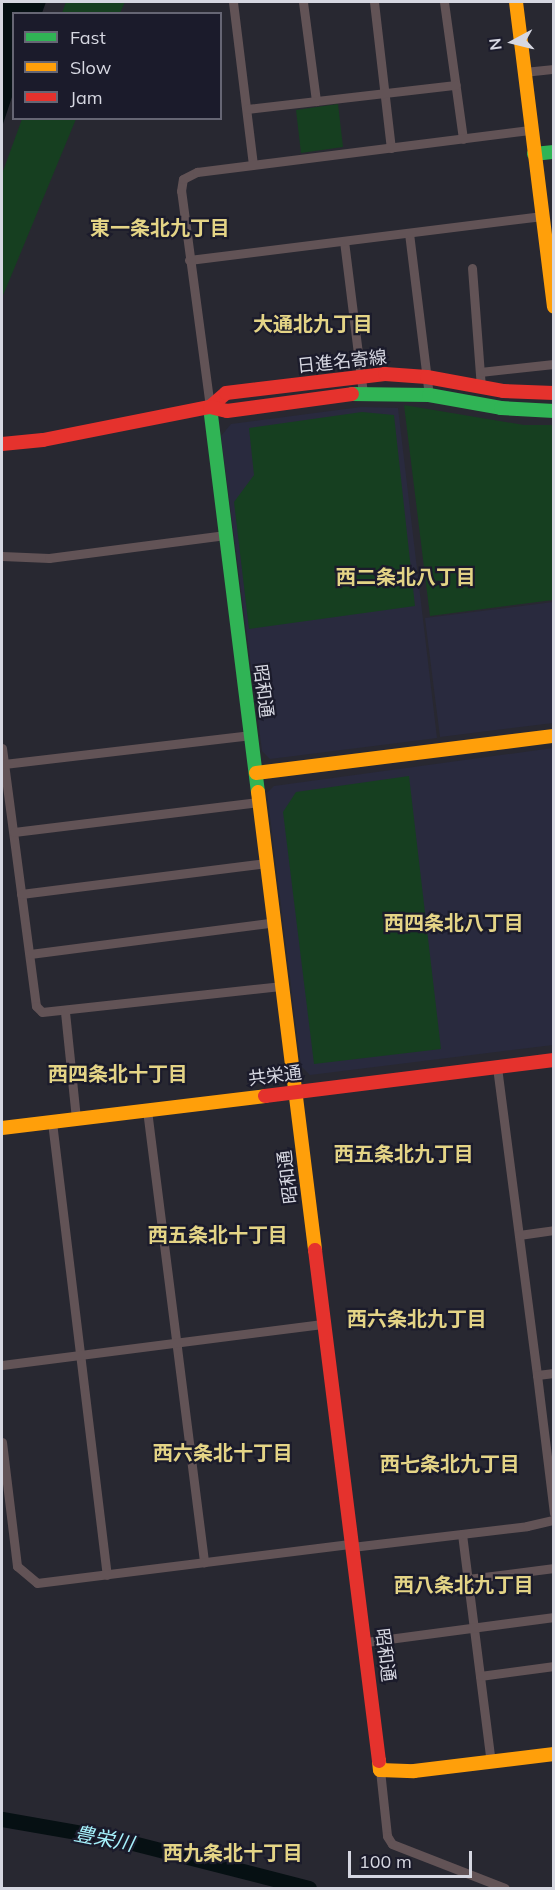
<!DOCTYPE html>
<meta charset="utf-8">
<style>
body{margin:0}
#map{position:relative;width:555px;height:1890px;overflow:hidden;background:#282831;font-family:Mulish,"Noto Sans JP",sans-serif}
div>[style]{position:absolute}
.built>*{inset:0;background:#292a3e}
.green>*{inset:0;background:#163f20}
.water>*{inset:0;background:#061013}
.river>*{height:15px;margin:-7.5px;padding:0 7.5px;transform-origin:7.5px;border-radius:7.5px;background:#061013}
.street>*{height:9px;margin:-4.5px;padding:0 4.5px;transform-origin:4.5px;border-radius:4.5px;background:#625356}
.fast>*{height:14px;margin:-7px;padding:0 7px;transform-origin:7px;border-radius:7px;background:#30b455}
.slow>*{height:14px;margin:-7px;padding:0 7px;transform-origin:7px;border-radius:7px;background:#ff9f0a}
.jam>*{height:14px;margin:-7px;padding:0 7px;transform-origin:7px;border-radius:7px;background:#e5322d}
span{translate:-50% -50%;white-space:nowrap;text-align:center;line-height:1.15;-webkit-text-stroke:4.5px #1b1b2b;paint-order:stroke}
.street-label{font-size:18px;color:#d6d7e1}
.neighbourhood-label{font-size:20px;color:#e4d486;font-weight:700}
.water-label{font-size:20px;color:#a7f3fd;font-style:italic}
.frame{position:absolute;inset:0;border:3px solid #d6d7e1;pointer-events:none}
.legend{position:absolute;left:12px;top:12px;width:210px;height:108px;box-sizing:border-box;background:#1b1b2b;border:2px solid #666674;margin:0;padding:8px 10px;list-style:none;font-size:18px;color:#d6d7e1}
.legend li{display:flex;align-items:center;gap:12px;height:30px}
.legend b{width:30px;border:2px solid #666674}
.north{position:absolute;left:483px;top:12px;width:60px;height:60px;-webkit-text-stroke:4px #1b1b2b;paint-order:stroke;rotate:263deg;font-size:16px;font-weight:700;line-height:24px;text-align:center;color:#d6d7e1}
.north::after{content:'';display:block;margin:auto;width:21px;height:27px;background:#d6d7e1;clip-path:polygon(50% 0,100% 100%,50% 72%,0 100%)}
.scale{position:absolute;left:348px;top:1851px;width:124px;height:27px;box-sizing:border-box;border:3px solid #d6d7e1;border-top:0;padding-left:8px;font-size:18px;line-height:21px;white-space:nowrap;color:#d6d7e1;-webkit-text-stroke:4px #1b1b2b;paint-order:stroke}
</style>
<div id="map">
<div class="built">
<i style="clip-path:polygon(361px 407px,398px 408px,437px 738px,270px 759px,262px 751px,221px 436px,231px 424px)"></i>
<i style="clip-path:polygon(553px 602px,553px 723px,440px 737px,425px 618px)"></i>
<i style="clip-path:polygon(553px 748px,553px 1045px,310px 1075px,301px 1066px,267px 793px,274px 786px)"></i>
</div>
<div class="green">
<i style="clip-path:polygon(66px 2px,125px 2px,120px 13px,62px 13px)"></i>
<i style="clip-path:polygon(338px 104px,343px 147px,301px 153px,296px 110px)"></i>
<i style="clip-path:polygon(22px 119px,76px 119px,2px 298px,2px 174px)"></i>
<i style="clip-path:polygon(404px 405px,524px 425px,553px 425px,553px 600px,430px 616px)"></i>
<i style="clip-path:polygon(362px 412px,394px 415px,415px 606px,249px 629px,234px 502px,254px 475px,249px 428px)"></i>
<i style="clip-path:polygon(409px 776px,441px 1049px,314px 1064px,283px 812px,296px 792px)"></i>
</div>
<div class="water">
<i style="clip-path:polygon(2px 2px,46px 2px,42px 13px,14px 14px,13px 94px,2px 127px)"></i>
</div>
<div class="river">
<i style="left:2px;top:1819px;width:117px;rotate:9.9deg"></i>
<i style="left:117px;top:1839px;width:198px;rotate:14.3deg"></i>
</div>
<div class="street">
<i style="left:233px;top:2px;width:163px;rotate:83deg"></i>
<i style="left:303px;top:2px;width:100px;rotate:82.5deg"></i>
<i style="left:374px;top:2px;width:147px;rotate:83.4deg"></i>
<i style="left:444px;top:2px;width:138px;rotate:82.1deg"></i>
<i style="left:524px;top:72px;width:30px;rotate:-6deg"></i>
<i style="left:247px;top:109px;width:210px;rotate:-6.6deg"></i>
<i style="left:409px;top:233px;width:163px;rotate:83deg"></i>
<i style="left:344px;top:241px;width:153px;rotate:82.9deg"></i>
<i style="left:189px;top:260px;width:356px;rotate:-7.1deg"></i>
<i style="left:472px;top:268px;width:119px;rotate:85.7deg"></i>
<i style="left:480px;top:372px;width:74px;rotate:-6.2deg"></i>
<i style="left:210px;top:407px;width:218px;rotate:-97.6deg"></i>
<i style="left:181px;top:191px;width:12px;rotate:-81deg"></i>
<i style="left:183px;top:179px;width:16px;rotate:-27deg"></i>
<i style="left:197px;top:172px;width:337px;rotate:-7.2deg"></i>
<i style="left:2px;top:556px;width:47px;rotate:2.4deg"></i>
<i style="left:49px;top:558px;width:178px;rotate:-7.4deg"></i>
<i style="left:2px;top:748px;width:260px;rotate:82.5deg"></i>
<i style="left:36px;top:1006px;width:8px;rotate:45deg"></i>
<i style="left:42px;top:1012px;width:242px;rotate:-6.2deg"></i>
<i style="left:4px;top:764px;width:249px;rotate:-6.7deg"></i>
<i style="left:14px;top:832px;width:247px;rotate:-7deg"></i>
<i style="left:21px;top:894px;width:248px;rotate:-7.2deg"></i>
<i style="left:30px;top:954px;width:247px;rotate:-7.4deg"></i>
<i style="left:65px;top:1012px;width:108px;rotate:84.1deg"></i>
<i style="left:497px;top:1067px;width:311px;rotate:82.6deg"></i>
<i style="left:147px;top:1110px;width:456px;rotate:82.8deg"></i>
<i style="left:52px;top:1122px;width:456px;rotate:83.1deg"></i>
<i style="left:519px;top:1235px;width:35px;rotate:-8deg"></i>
<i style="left:2px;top:1365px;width:325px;rotate:-7.3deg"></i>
<i style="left:554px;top:1373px;width:17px;rotate:173deg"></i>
<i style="left:537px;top:1375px;width:139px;rotate:83deg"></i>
<i style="left:2px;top:1442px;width:125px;rotate:83.1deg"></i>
<i style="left:17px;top:1566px;width:26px;rotate:40deg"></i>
<i style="left:37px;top:1583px;width:317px;rotate:-7.1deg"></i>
<i style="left:462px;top:1534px;width:230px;rotate:82.8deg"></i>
<i style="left:352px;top:1547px;width:176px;rotate:-6.8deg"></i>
<i style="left:527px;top:1526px;width:28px;rotate:-13deg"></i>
<i style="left:468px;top:1579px;width:87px;rotate:-7.3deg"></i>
<i style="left:366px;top:1642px;width:190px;rotate:-7.6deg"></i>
<i style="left:480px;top:1676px;width:75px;rotate:-7.7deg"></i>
<i style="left:380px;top:1770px;width:66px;rotate:83.9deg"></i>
<i style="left:387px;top:1836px;width:9px;rotate:58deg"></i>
<i style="left:392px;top:1844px;width:121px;rotate:21.3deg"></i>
</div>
<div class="fast">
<i style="left:534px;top:154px;width:20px;rotate:-6deg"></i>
<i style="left:352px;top:394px;width:77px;rotate:0.7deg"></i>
<i style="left:429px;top:395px;width:73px;rotate:10.2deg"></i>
<i style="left:501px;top:408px;width:53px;rotate:3.2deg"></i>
<i style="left:210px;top:407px;width:388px;rotate:82.9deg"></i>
</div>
<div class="slow">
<i style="left:516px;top:2px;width:307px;rotate:82.9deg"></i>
<i style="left:256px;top:773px;width:300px;rotate:-7.1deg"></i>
<i style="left:258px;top:792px;width:462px;rotate:82.9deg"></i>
<i style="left:2px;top:1128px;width:265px;rotate:-6.9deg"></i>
<i style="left:379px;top:1761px;width:9px;rotate:84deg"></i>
<i style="left:380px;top:1770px;width:34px;rotate:2deg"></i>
<i style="left:414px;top:1771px;width:141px;rotate:-6.9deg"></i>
</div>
<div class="jam">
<i style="left:210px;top:407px;width:21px;rotate:-41deg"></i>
<i style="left:226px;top:393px;width:160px;rotate:-6.8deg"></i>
<i style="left:385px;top:374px;width:42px;rotate:4.1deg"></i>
<i style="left:427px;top:377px;width:77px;rotate:10.4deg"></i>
<i style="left:503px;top:391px;width:51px;rotate:2.2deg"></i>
<i style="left:2px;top:444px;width:41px;rotate:-5.6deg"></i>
<i style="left:43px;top:440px;width:170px;rotate:-11.2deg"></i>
<i style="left:210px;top:407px;width:17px;rotate:13deg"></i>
<i style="left:227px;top:411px;width:126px;rotate:-7.7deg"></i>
<i style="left:265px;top:1096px;width:291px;rotate:-7.1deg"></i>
<i style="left:315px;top:1250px;width:515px;rotate:82.86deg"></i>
</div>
<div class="street-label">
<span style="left:342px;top:362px;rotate:-6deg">日進名寄線</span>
<span style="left:263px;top:691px;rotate:83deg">昭和通</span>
<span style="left:275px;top:1076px;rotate:-7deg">共栄通</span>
<span style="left:288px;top:1177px;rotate:-97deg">昭和通</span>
<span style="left:385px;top:1655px;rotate:83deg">昭和通</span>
</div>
<div class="neighbourhood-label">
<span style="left:160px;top:227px">東一条北九丁目</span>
<span style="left:313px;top:323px">大通北九丁目</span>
<span style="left:406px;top:576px">西二条北八丁目</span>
<span style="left:454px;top:922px">西四条北八丁目</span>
<span style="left:118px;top:1073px">西四条北十丁目</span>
<span style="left:404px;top:1153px">西五条北九丁目</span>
<span style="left:218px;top:1234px">西五条北十丁目</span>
<span style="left:417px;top:1318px">西六条北九丁目</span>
<span style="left:223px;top:1452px">西六条北十丁目</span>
<span style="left:450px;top:1463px">西七条北九丁目</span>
<span style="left:464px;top:1584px">西八条北九丁目</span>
<span style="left:233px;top:1852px">西九条北十丁目</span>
</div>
<div class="water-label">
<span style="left:104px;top:1838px;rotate:11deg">豊栄川</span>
</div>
<div class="frame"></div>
<ul class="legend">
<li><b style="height:8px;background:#30b455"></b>Fast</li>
<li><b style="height:8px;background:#ff9f0a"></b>Slow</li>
<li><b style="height:8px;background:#e5322d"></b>Jam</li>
</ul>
<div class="north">N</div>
<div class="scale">100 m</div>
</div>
